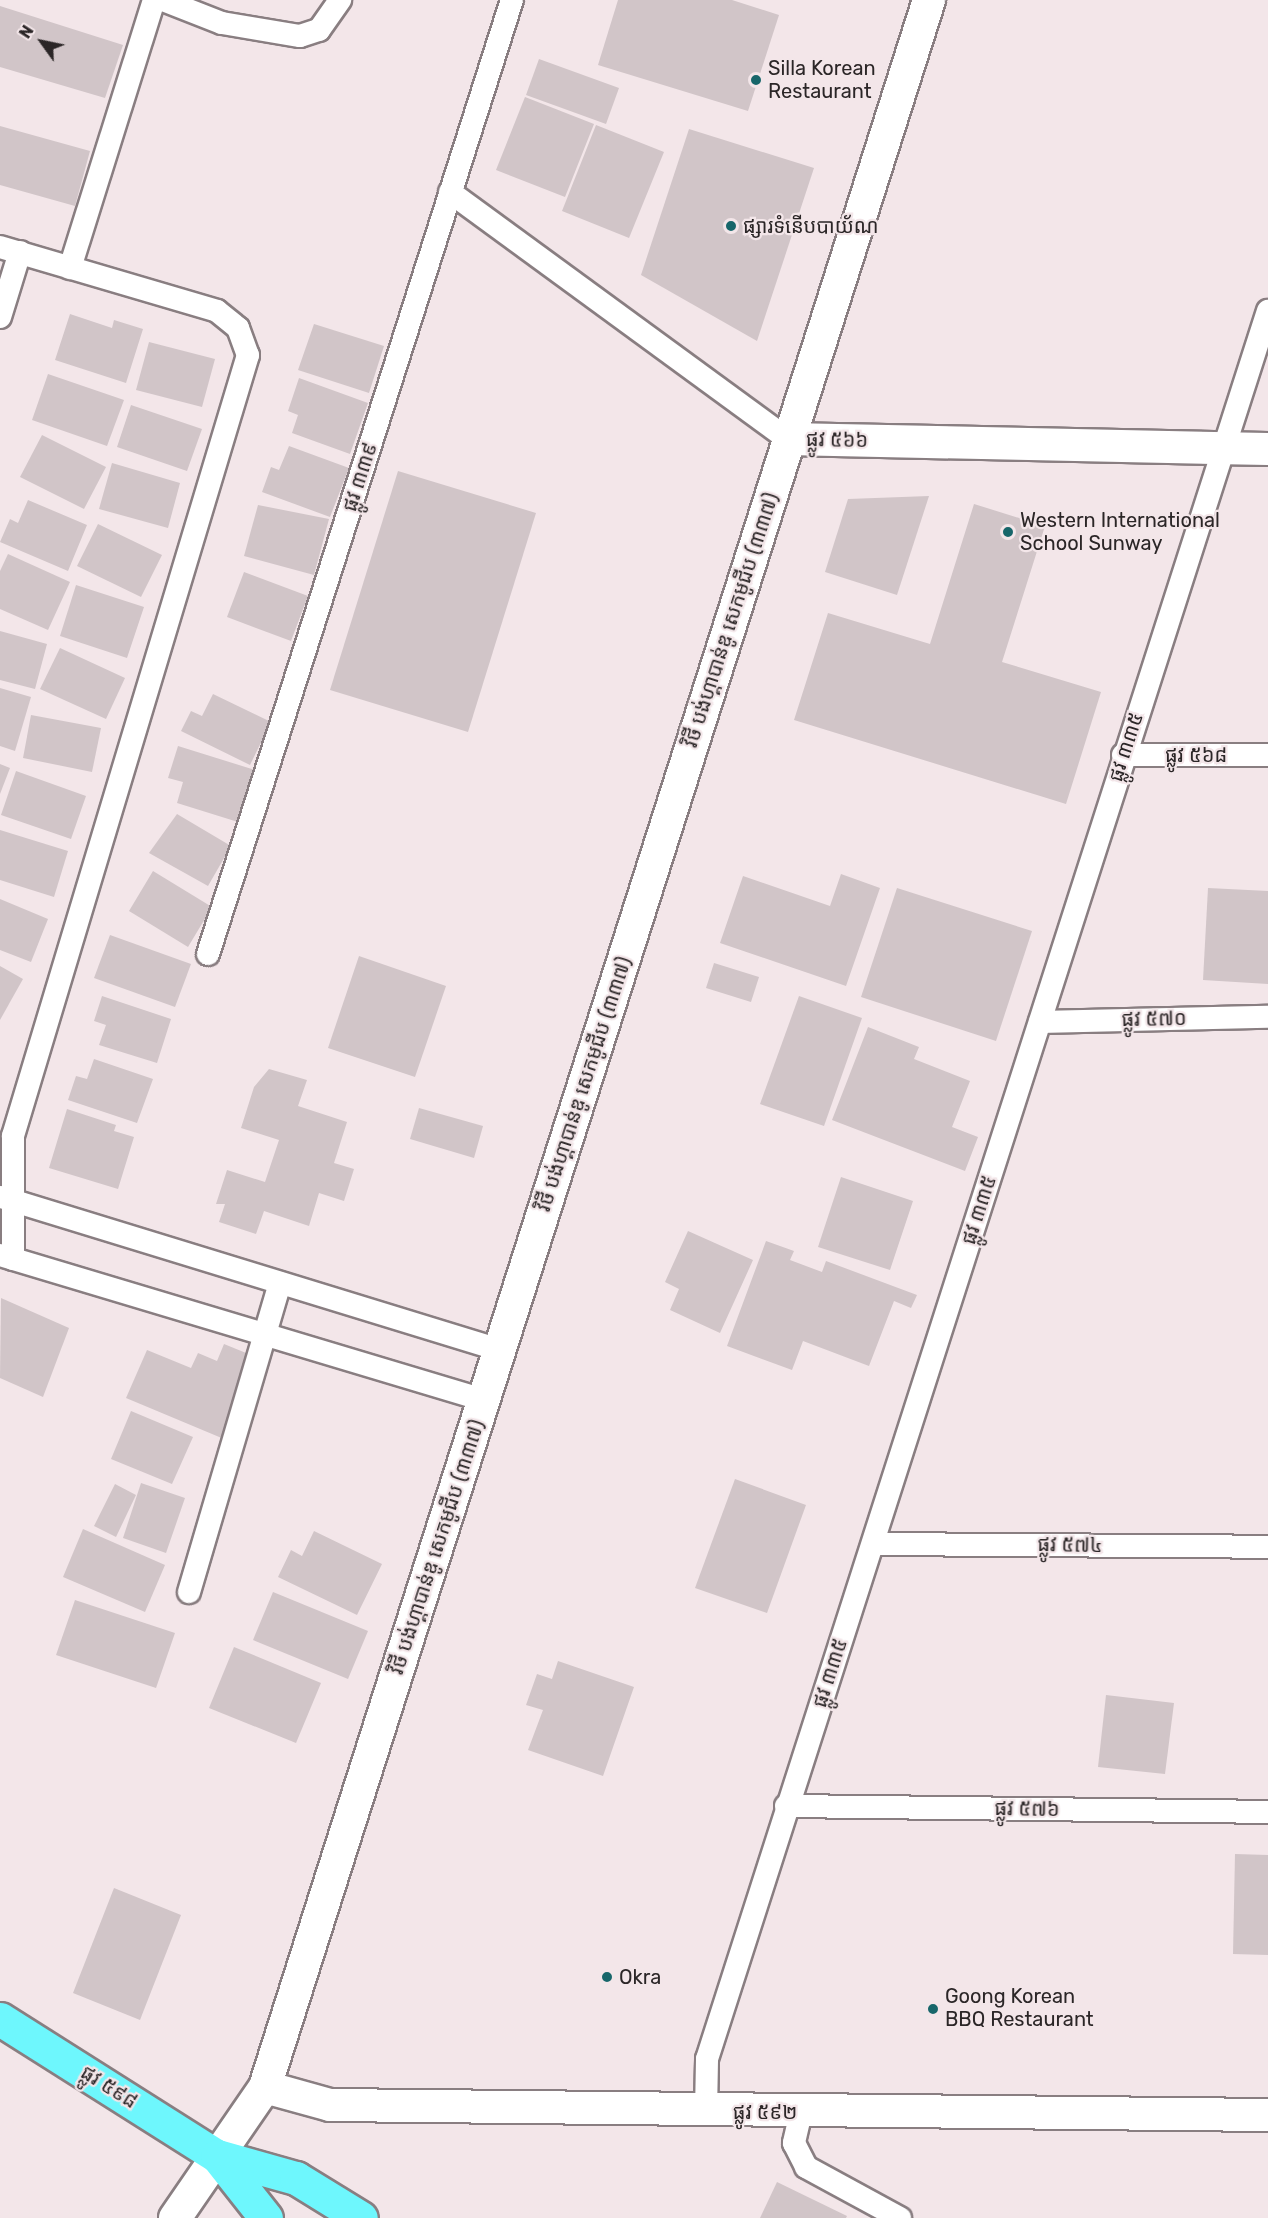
<!DOCTYPE html>
<meta charset="utf-8">
<style>
body{margin:0}
#map{position:relative;width:1268px;height:2218px;overflow:hidden;background:#f3e6e9;font-family:Rubik,"Noto Sans Khmer",sans-serif}
div>[style]{position:absolute}
.building>*{inset:0;background:#d1c5c8}
.roads{filter:drop-shadow(2px 0 #897e81) drop-shadow(-2px 0 #897e81) drop-shadow(0 2px #897e81) drop-shadow(0 -2px #897e81)}
.street>*{height:22px;margin:-11px;padding:0 11px;transform-origin:11px;border-radius:11px;background:#fff}
.secondary>*{height:32px;margin:-16px;padding:0 16px;transform-origin:16px;border-radius:16px;background:#fff}
.primary>*{height:33px;margin:-16.5px;padding:0 16.5px;transform-origin:16.5px;border-radius:16.5px;background:#6ef7fd}
.dots>*{width:16px;height:16px;translate:-50% -50%;box-sizing:border-box;border:3px solid #f3e6e9;border-radius:50%}
span{translate:-50% -50%;white-space:nowrap;text-align:center;line-height:1.15;-webkit-text-stroke:4.5px #f3e6e9;paint-order:stroke}
.poi-label{font-size:20px;color:#2b2627}
.left{translate:0 -50%;text-align:left}
.street-label{font-size:20px;color:#2b2627}
.north{position:absolute;left:12px;top:12px;width:60px;height:60px;-webkit-text-stroke:4px #f3e6e9;paint-order:stroke;rotate:303deg;font-size:16px;font-weight:700;line-height:24px;text-align:center;color:#2b2627}
.north::after{content:'';display:block;margin:auto;width:21px;height:27px;background:#2b2627;clip-path:polygon(50% 0,100% 100%,50% 72%,0 100%)}
</style>
<div id="map">
<div class="building">
<i style="clip-path:polygon(618px 0,732px 0,779px 15px,748px 111px,598px 65px)"></i>
<i style="clip-path:polygon(0 6px,123px 45px,105px 98px,0 67px)"></i>
<i style="clip-path:polygon(539px 59px,619px 88px,606px 124px,526px 95px)"></i>
<i style="clip-path:polygon(525px 97px,594px 124px,565px 197px,496px 170px)"></i>
<i style="clip-path:polygon(596px 125px,664px 152px,629px 238px,562px 211px)"></i>
<i style="clip-path:polygon(0 126px,90px 151px,75px 206px,0 185px)"></i>
<i style="clip-path:polygon(689px 129px,814px 168px,757px 341px,641px 275px)"></i>
<i style="clip-path:polygon(70px 314px,112px 328px,114px 320px,143px 329px,126px 383px,55px 360px)"></i>
<i style="clip-path:polygon(314px 324px,384px 346px,369px 393px,298px 370px)"></i>
<i style="clip-path:polygon(149px 342px,215px 359px,202px 407px,136px 390px)"></i>
<i style="clip-path:polygon(48px 374px,124px 400px,107px 446px,32px 420px)"></i>
<i style="clip-path:polygon(299px 378px,368px 403px,350px 454px,292px 433px,298px 415px,288px 411px)"></i>
<i style="clip-path:polygon(131px 405px,202px 429px,187px 471px,117px 447px)"></i>
<i style="clip-path:polygon(42px 435px,106px 467px,84px 509px,20px 477px)"></i>
<i style="clip-path:polygon(289px 446px,349px 468px,330px 517px,262px 492px,271px 467px,279px 470px)"></i>
<i style="clip-path:polygon(112px 463px,180px 483px,168px 528px,99px 509px)"></i>
<i style="clip-path:polygon(398px 471px,536px 513px,468px 732px,330px 690px)"></i>
<i style="clip-path:polygon(929px 496px,897px 595px,825px 572px,848px 499px)"></i>
<i style="clip-path:polygon(28px 500px,87px 525px,68px 571px,0 542px,10px 519px,18px 523px)"></i>
<i style="clip-path:polygon(974px 504px,1045px 526px,1002px 662px,1101px 692px,1066px 804px,794px 720px,828px 613px,930px 644px)"></i>
<i style="clip-path:polygon(258px 505px,329px 519px,314px 575px,244px 556px)"></i>
<i style="clip-path:polygon(98px 524px,162px 555px,141px 597px,77px 566px)"></i>
<i style="clip-path:polygon(8px 554px,70px 582px,48px 630px,0 609px,0 571px)"></i>
<i style="clip-path:polygon(244px 572px,308px 596px,291px 641px,227px 617px)"></i>
<i style="clip-path:polygon(76px 585px,144px 607px,127px 658px,60px 636px)"></i>
<i style="clip-path:polygon(0 631px,47px 644px,35px 689px,0 680px)"></i>
<i style="clip-path:polygon(60px 648px,125px 678px,106px 719px,40px 689px)"></i>
<i style="clip-path:polygon(0 688px,31px 697px,15px 751px,0 746px)"></i>
<i style="clip-path:polygon(213px 694px,271px 722px,250px 765px,181px 731px,191px 711px,202px 716px)"></i>
<i style="clip-path:polygon(31px 715px,101px 728px,92px 772px,23px 758px)"></i>
<i style="clip-path:polygon(178px 746px,255px 770px,238px 822px,177px 803px,183px 782px,168px 778px)"></i>
<i style="clip-path:polygon(0 764px,10px 768px,0 794px)"></i>
<i style="clip-path:polygon(16px 771px,86px 796px,71px 839px,1px 815px)"></i>
<i style="clip-path:polygon(177px 814px,231px 846px,208px 886px,149px 853px)"></i>
<i style="clip-path:polygon(0 830px,68px 851px,54px 897px,0 880px)"></i>
<i style="clip-path:polygon(153px 871px,212px 907px,188px 947px,129px 911px)"></i>
<i style="clip-path:polygon(841px 874px,880px 888px,846px 986px,720px 943px,743px 876px,830px 906px)"></i>
<i style="clip-path:polygon(897px 888px,1032px 931px,996px 1041px,861px 997px)"></i>
<i style="clip-path:polygon(1208px 888px,1268px 891px,1268px 984px,1203px 980px)"></i>
<i style="clip-path:polygon(0 899px,48px 919px,31px 962px,0 950px)"></i>
<i style="clip-path:polygon(110px 935px,191px 964px,175px 1007px,94px 978px)"></i>
<i style="clip-path:polygon(359px 956px,446px 986px,415px 1077px,328px 1048px)"></i>
<i style="clip-path:polygon(714px 963px,759px 977px,751px 1002px,706px 988px)"></i>
<i style="clip-path:polygon(0 966px,23px 979px,0 1020px)"></i>
<i style="clip-path:polygon(102px 996px,171px 1019px,157px 1063px,99px 1045px,106px 1025px,94px 1021px)"></i>
<i style="clip-path:polygon(799px 996px,862px 1018px,824px 1126px,760px 1104px)"></i>
<i style="clip-path:polygon(868px 1027px,919px 1047px,914px 1059px,970px 1081px,952px 1127px,978px 1137px,965px 1171px,832px 1120px)"></i>
<i style="clip-path:polygon(94px 1059px,153px 1079px,137px 1123px,68px 1100px,76px 1076px,87px 1079px)"></i>
<i style="clip-path:polygon(269px 1069px,307px 1080px,298px 1106px,347px 1122px,334px 1163px,354px 1169px,344px 1201px,319px 1193px,309px 1226px,264px 1211px,256px 1234px,219px 1222px,225px 1204px,216px 1204px,227px 1170px,265px 1182px,279px 1140px,241px 1128px,254px 1087px)"></i>
<i style="clip-path:polygon(419px 1108px,483px 1126px,474px 1158px,410px 1139px)"></i>
<i style="clip-path:polygon(67px 1109px,116px 1125px,114px 1131px,134px 1137px,118px 1189px,49px 1168px)"></i>
<i style="clip-path:polygon(841px 1177px,913px 1201px,890px 1270px,818px 1247px)"></i>
<i style="clip-path:polygon(688px 1231px,753px 1260px,720px 1333px,670px 1310px,679px 1289px,665px 1282px)"></i>
<i style="clip-path:polygon(766px 1241px,794px 1251px,790px 1260px,822px 1272px,826px 1261px,917px 1295px,911px 1308px,894px 1301px,869px 1366px,803px 1341px,792px 1370px,727px 1346px)"></i>
<i style="clip-path:polygon(1px 1298px,69px 1328px,43px 1397px,0 1378px)"></i>
<i style="clip-path:polygon(224px 1344px,251px 1355px,224px 1439px,126px 1398px,147px 1350px,191px 1368px,198px 1353px,217px 1361px)"></i>
<i style="clip-path:polygon(131px 1411px,193px 1437px,172px 1484px,111px 1459px)"></i>
<i style="clip-path:polygon(735px 1479px,806px 1505px,767px 1613px,695px 1588px)"></i>
<i style="clip-path:polygon(141px 1483px,185px 1498px,166px 1553px,123px 1538px)"></i>
<i style="clip-path:polygon(115px 1484px,136px 1495px,116px 1537px,94px 1526px)"></i>
<i style="clip-path:polygon(83px 1529px,165px 1565px,145px 1612px,63px 1577px)"></i>
<i style="clip-path:polygon(314px 1531px,382px 1564px,357px 1615px,278px 1577px,291px 1550px,302px 1556px)"></i>
<i style="clip-path:polygon(273px 1592px,368px 1631px,348px 1679px,253px 1640px)"></i>
<i style="clip-path:polygon(75px 1600px,175px 1633px,156px 1688px,56px 1655px)"></i>
<i style="clip-path:polygon(234px 1647px,321px 1683px,296px 1743px,209px 1708px)"></i>
<i style="clip-path:polygon(558px 1661px,634px 1687px,603px 1776px,528px 1750px,543px 1710px,526px 1705px,537px 1674px,552px 1679px)"></i>
<i style="clip-path:polygon(1106px 1695px,1174px 1703px,1165px 1774px,1098px 1767px)"></i>
<i style="clip-path:polygon(1235px 1854px,1268px 1855px,1268px 1955px,1233px 1954px)"></i>
<i style="clip-path:polygon(114px 1888px,181px 1915px,140px 2020px,73px 1993px)"></i>
<i style="clip-path:polygon(777px 2182px,847px 2216px,846px 2218px,760px 2218px)"></i>
</div>
<div class="roads">
<div class="street">
<i style="left:163px;top:0;width:63px;rotate:21.3deg"></i>
<i style="left:222px;top:23px;width:79px;rotate:9.5deg"></i>
<i style="left:300px;top:36px;width:20px;rotate:-18deg"></i>
<i style="left:319px;top:30px;width:37px;rotate:-55deg"></i>
<i style="left:450px;top:192px;width:419px;rotate:36.2deg"></i>
<i style="left:0;top:247px;width:226px;rotate:16.4deg"></i>
<i style="left:217px;top:311px;width:27px;rotate:39deg"></i>
<i style="left:238px;top:328px;width:29px;rotate:70deg"></i>
<i style="left:248px;top:355px;width:816px;rotate:106.75deg"></i>
<i style="left:13px;top:1136px;width:123px;rotate:90deg"></i>
<i style="left:70px;top:268px;width:281px;rotate:-72.6deg"></i>
<i style="left:0;top:317px;width:68px;rotate:-72.9deg"></i>
<i style="left:1123px;top:755px;width:145px"></i>
<i style="left:208px;top:954px;width:1001px;rotate:-72.33deg"></i>
<i style="left:1040px;top:1022px;width:228px;rotate:-1.3deg"></i>
<i style="left:1px;top:1197px;width:522px;rotate:17.05deg"></i>
<i style="left:0;top:1255px;width:505px;rotate:16.68deg"></i>
<i style="left:873px;top:1544px;width:395px;rotate:0.4deg"></i>
<i style="left:189px;top:1592px;width:322px;rotate:-73.6deg"></i>
<i style="left:786px;top:1806px;width:482px;rotate:0.7deg"></i>
<i style="left:706px;top:2112px;width:53px;rotate:-88.9deg"></i>
<i style="left:707px;top:2059px;width:1836px;rotate:-72.21deg"></i>
<i style="left:801px;top:2112px;width:32px;rotate:103deg"></i>
<i style="left:794px;top:2143px;width:27px;rotate:63deg"></i>
<i style="left:806px;top:2167px;width:107px;rotate:28.5deg"></i>
</div>
<div class="secondary">
<i style="left:788px;top:439px;width:480px;rotate:1.2deg"></i>
<i style="left:265px;top:2087px;width:67px;rotate:15.5deg"></i>
<i style="left:330px;top:2105px;width:938px;rotate:0.61deg"></i>
<i style="left:175px;top:2218px;width:159px;rotate:-55.5deg"></i>
<i style="left:265px;top:2087px;width:2190px;rotate:-72.35deg"></i>
</div>
<div class="primary">
<i style="left:0;top:2019px;width:257px;rotate:32.3deg"></i>
<i style="left:217px;top:2156px;width:82px;rotate:15.6deg"></i>
<i style="left:296px;top:2178px;width:76px;rotate:31.6deg"></i>
<i style="left:217px;top:2156px;width:79px;rotate:51.7deg"></i>
</div>
</div>
<div class="dots">
<i style="left:756px;top:80px;background:#17666a"></i>
<i style="left:731px;top:226px;background:#17666a"></i>
<i style="left:1008px;top:532px;background:#17666a"></i>
<i style="left:607px;top:1977px;background:#17666a"></i>
<i style="left:933px;top:2009px;background:#17666a"></i>
</div>
<div class="poi-label">
<span class="left" style="left:768px;top:80px">Silla Korean<br>Restaurant</span>
<span class="left" style="left:743px;top:226px">ផ្សារទំនើបបាយ័ណ</span>
<span class="left" style="left:1020px;top:532px">Western International<br>School Sunway</span>
<span class="left" style="left:619px;top:1977px">Okra</span>
<span class="left" style="left:945px;top:2008px">Goong Korean<br>BBQ Restaurant</span>
</div>
<div class="street-label">
<span style="left:837px;top:440px;rotate:1deg">ផ្លូវ ៥៦៦</span>
<span style="left:360px;top:477px;rotate:-72deg">ផ្លូវ ៣៣៩</span>
<span style="left:731px;top:620px;rotate:-72deg">វិថី បង់ហ្គាបាន់ឌូ សេកមូជីប (៣៣៧)</span>
<span style="left:1126px;top:747px;rotate:-72deg">ផ្លូវ ៣៣៥</span>
<span style="left:1196px;top:755px">ផ្លូវ ៥៦៨</span>
<span style="left:1154px;top:1019px;rotate:-1deg">ផ្លូវ ៥៧០</span>
<span style="left:584px;top:1084px;rotate:-72deg">វិថី បង់ហ្គាបាន់ឌូ សេកមូជីប (៣៣៧)</span>
<span style="left:979px;top:1210px;rotate:-72deg">ផ្លូវ ៣៣៥</span>
<span style="left:1070px;top:1545px;rotate:1deg">ផ្លូវ ៥៧៤</span>
<span style="left:437px;top:1547px;rotate:-72deg">វិថី បង់ហ្គាបាន់ឌូ សេកមូជីប (៣៣៧)</span>
<span style="left:830px;top:1673px;rotate:-72deg">ផ្លូវ ៣៣៥</span>
<span style="left:1027px;top:1809px;rotate:1deg">ផ្លូវ ៥៧៦</span>
<span style="left:109px;top:2087px;rotate:32deg">ផ្លូវ ៥៩៨</span>
<span style="left:765px;top:2112px">ផ្លូវ ៥៩២</span>
</div>
<div class="north">N</div>
</div>
